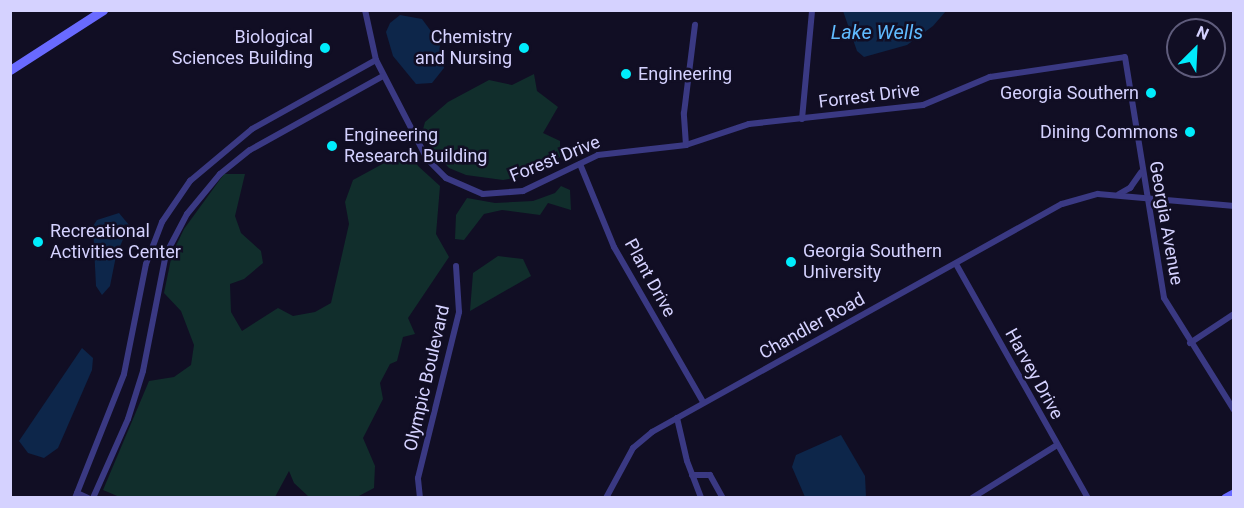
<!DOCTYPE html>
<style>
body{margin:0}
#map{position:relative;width:1244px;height:508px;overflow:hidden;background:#110e24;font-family:Roboto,sans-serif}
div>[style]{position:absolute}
.green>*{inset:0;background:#112e2c}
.water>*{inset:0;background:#0d264a}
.street>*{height:6px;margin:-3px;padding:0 3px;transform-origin:3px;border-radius:3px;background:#3a3983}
.secondary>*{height:9px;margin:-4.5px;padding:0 4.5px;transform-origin:4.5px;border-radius:4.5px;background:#696aff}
.dots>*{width:16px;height:16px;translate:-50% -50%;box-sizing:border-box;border:3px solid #110e24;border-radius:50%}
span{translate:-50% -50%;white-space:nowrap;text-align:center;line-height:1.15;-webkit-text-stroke:5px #110e24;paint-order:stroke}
.poi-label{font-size:18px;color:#d5d2ff}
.right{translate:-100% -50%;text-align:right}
.left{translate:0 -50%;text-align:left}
.street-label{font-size:18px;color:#d5d2ff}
.water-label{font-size:20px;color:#60bbff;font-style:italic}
.frame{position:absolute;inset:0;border:12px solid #d5d2ff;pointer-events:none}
.north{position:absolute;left:1166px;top:18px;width:60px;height:60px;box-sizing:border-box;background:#110e24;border:2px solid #5f5c7c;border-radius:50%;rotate:24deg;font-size:16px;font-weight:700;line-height:24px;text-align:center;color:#d5d2ff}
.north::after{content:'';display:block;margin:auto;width:21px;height:27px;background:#00ecfc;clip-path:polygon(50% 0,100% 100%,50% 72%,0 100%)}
</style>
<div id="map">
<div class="green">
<i style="clip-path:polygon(534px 74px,537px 91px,558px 107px,543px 133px,560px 141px,560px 157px,525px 176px,503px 180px,466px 175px,449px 168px,428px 145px,422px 133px,425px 122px,448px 102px,489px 80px,512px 85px)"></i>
<i style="clip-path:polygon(410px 149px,418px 166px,440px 186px,436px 234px,449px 257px,408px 318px,415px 334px,403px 337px,397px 361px,390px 364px,380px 383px,383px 399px,363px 438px,375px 466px,374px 488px,357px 497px,309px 497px,294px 483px,289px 471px,275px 497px,122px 498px,103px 490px,149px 381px,174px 377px,191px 365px,194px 345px,181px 311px,164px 293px,172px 254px,184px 229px,224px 174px,245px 174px,235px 216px,241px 233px,261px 251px,263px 263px,244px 279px,230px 284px,231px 312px,242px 331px,278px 308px,293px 316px,315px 312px,331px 303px,349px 224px,345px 202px,353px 180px)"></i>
<i style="clip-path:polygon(561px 186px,570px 190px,571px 210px,548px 203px,540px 215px,502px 210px,484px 214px,464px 240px,455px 239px,456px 215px,467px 198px,495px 203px,533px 201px,555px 193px)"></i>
<i style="clip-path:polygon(498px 256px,523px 259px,531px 276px,470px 311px,473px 273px)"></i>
</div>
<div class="water">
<i style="clip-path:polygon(843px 11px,843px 10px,946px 11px,933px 26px,907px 45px,864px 57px,857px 51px)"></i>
<i style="clip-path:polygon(400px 15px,422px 19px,439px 42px,444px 68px,432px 83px,416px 84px,393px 56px,386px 32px,390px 23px)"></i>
<i style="clip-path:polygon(119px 213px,129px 225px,116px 256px,110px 286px,102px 295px,96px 286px,93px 226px,97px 220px)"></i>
<i style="clip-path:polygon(82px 348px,93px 358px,92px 370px,58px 448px,44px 458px,28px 453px,19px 441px)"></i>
<i style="clip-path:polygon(841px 435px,865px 476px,866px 497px,805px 497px,792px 467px,796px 455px)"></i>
</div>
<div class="street">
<i style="left:365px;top:10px;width:51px;rotate:77.6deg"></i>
<i style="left:376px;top:60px;width:111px;rotate:62.7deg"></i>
<i style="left:427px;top:159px;width:27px;rotate:45deg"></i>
<i style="left:446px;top:178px;width:40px;rotate:23.4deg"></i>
<i style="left:483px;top:194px;width:40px;rotate:-4.3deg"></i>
<i style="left:523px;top:191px;width:83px;rotate:-25.6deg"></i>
<i style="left:598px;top:155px;width:89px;rotate:-6.5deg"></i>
<i style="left:686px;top:145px;width:66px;rotate:-18.4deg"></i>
<i style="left:749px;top:124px;width:175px;rotate:-6.2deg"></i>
<i style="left:923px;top:105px;width:73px;rotate:-22.7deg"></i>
<i style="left:990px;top:77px;width:136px;rotate:-8.4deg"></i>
<i style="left:1125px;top:57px;width:244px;rotate:80.8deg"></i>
<i style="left:1164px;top:298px;width:132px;rotate:58deg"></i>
<i style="left:802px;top:119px;width:107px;rotate:-84.7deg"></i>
<i style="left:686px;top:145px;width:32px;rotate:-94deg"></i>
<i style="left:684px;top:113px;width:89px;rotate:-82.9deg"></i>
<i style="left:580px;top:164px;width:90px;rotate:67.7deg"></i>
<i style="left:614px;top:247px;width:179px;rotate:60.1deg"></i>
<i style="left:1119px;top:194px;width:13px;rotate:-29deg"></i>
<i style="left:1130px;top:188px;width:19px;rotate:-55deg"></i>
<i style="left:956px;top:264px;width:269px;rotate:60.6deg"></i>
<i style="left:1190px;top:343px;width:53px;rotate:-33.4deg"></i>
<i style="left:677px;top:418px;width:44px;rotate:76.9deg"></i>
<i style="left:687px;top:461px;width:40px;rotate:69deg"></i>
<i style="left:692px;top:475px;width:18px"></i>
<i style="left:710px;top:475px;width:26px;rotate:61deg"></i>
<i style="left:77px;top:493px;width:12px;rotate:24deg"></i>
<i style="left:75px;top:498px;width:133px;rotate:-68.4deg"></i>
<i style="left:124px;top:374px;width:112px;rotate:-78.7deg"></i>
<i style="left:146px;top:264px;width:45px;rotate:-69.1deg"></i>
<i style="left:162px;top:222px;width:50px;rotate:-55.7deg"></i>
<i style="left:190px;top:181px;width:81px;rotate:-40deg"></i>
<i style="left:252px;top:129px;width:142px;rotate:-29.1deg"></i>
<i style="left:93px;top:498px;width:86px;rotate:-66.1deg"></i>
<i style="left:128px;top:419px;width:50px;rotate:-72.6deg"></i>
<i style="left:143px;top:371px;width:119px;rotate:-78.9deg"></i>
<i style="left:166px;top:254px;width:45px;rotate:-62.3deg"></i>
<i style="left:187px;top:214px;width:52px;rotate:-50.5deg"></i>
<i style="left:220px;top:174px;width:38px;rotate:-39deg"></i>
<i style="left:250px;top:150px;width:152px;rotate:-29.1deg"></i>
<i style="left:420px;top:498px;width:20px;rotate:-96deg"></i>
<i style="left:418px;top:478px;width:171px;rotate:-76.1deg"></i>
<i style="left:459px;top:312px;width:46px;rotate:-93.7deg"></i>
<i style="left:606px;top:498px;width:57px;rotate:-61.6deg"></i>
<i style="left:633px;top:448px;width:25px;rotate:-40deg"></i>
<i style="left:652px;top:432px;width:469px;rotate:-29.1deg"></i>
<i style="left:1062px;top:204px;width:37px;rotate:-16deg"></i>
<i style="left:1098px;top:194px;width:137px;rotate:5deg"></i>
<i style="left:972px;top:498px;width:100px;rotate:-31.9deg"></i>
</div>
<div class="secondary">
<i style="left:10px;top:70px;width:111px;rotate:-32.8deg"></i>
<i style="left:1225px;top:498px;width:10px;rotate:-29deg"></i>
</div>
<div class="dots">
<i style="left:325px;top:48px;background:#00ecfc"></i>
<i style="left:524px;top:48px;background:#00ecfc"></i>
<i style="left:626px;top:74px;background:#00ecfc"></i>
<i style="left:1151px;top:93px;background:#00ecfc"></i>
<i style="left:1190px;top:132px;background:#00ecfc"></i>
<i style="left:332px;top:146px;background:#00ecfc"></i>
<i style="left:38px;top:242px;background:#00ecfc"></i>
<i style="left:791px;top:262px;background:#00ecfc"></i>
</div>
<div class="poi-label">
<span class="right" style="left:313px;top:48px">Biological<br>Sciences Building</span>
<span class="right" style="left:512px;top:48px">Chemistry<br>and Nursing</span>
<span class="left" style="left:638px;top:74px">Engineering</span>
<span class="right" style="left:1139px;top:93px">Georgia Southern</span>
<span class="right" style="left:1178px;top:132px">Dining Commons</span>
<span class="left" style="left:344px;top:146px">Engineering<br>Research Building</span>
<span class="left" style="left:50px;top:242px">Recreational<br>Activities Center</span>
<span class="left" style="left:803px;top:262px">Georgia Southern<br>University</span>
</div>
<div class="street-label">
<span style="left:869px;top:96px;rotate:-7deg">Forrest Drive</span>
<span style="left:555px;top:159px;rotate:-22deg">Forest Drive</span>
<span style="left:1166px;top:223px;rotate:80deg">Georgia Avenue</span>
<span style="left:650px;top:278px;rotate:61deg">Plant Drive</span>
<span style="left:812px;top:326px;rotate:-29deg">Chandler Road</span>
<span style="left:1034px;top:374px;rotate:61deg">Harvey Drive</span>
<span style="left:427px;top:378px;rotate:-77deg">Olympic Boulevard</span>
</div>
<div class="water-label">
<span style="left:877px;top:32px">Lake Wells</span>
</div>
<div class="frame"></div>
<div class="north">N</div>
</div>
